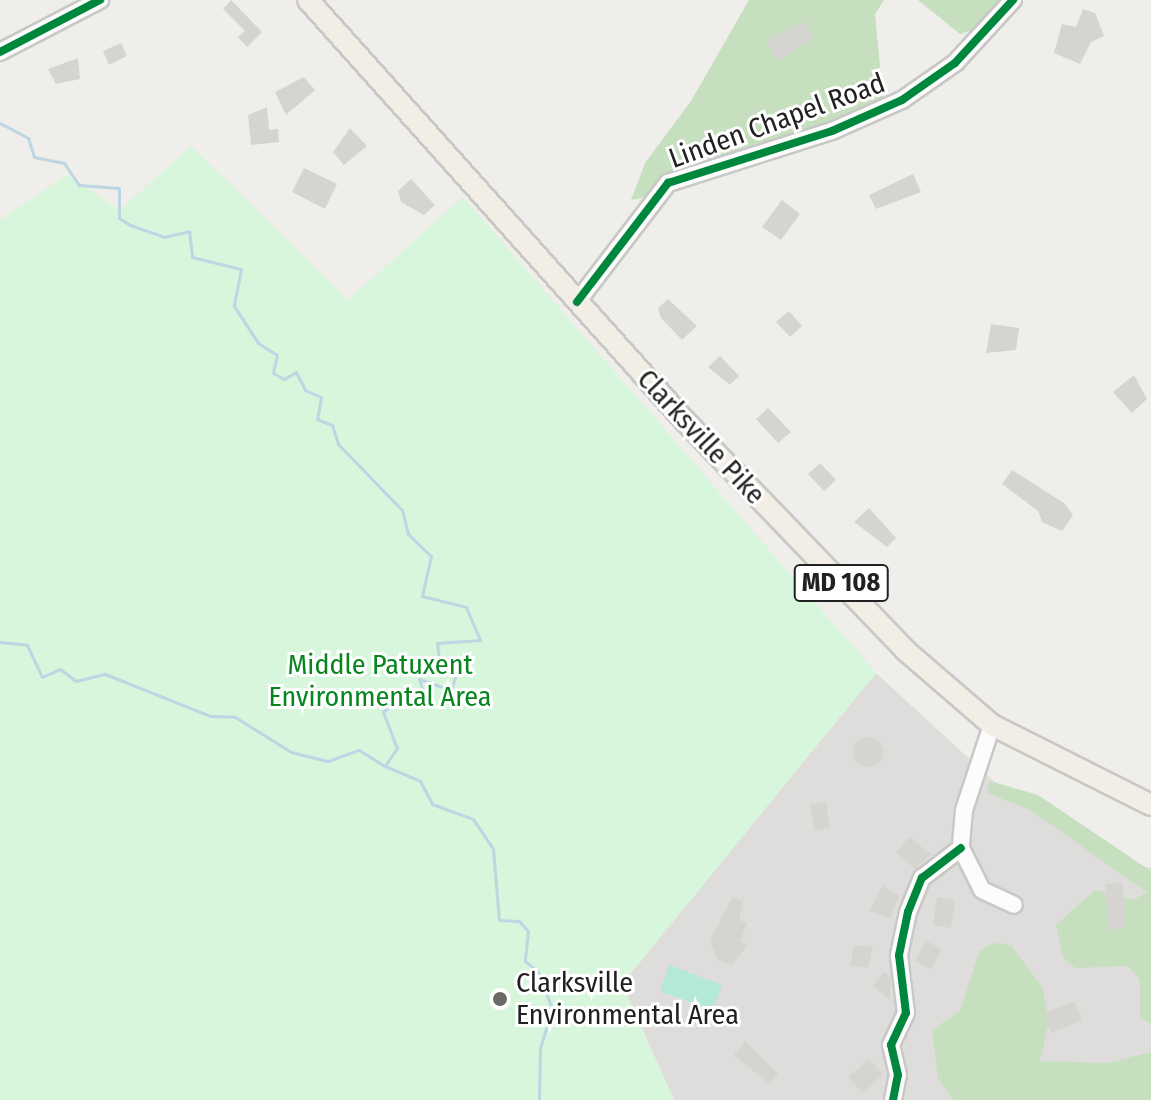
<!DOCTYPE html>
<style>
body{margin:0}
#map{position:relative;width:1151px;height:1100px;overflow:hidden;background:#efeeea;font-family:"Fira Sans Condensed",sans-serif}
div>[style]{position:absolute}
.residential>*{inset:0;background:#dedddb}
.forest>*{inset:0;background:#c6dfbf}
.park>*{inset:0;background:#d7f6db}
.pitch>*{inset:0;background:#b4e8d7}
.stream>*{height:3px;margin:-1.5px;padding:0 1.5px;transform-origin:1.5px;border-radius:1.5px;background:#bcd7e3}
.building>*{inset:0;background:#d6d4d1}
.round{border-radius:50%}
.roads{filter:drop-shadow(2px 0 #c8c8c6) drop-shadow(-2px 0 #c8c8c6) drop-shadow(0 2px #c8c8c6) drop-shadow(0 -2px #c8c8c6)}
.minor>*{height:16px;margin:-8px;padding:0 8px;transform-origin:8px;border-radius:8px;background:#fdfcfc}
.major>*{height:20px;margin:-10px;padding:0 10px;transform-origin:10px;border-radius:10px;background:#f2eee6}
.cycleway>*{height:8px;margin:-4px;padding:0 4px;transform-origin:4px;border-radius:4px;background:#00873e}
.dots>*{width:22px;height:22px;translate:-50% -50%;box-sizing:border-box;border:4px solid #fff;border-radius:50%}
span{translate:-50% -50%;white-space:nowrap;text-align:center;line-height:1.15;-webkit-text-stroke:6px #fff;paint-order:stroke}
.shield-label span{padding:2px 6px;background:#fff;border:2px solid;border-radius:6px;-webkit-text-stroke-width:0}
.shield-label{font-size:26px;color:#212121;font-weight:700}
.street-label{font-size:28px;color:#212121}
.park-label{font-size:28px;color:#07861f}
.poi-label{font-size:28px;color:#212121}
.left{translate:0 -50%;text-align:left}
</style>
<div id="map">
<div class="residential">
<i style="clip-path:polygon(876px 673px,998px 785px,1129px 871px,1151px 867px,1151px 1100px,674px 1100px,622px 984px)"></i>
</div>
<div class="forest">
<i style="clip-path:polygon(749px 0,884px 0,875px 14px,883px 98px,835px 122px,682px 167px,647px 197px,631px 200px,645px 163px,691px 101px)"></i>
<i style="clip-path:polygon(918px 0,1003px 0,979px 28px,960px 34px)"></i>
<i style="clip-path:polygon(990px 781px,1038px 795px,1151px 871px,1151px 1024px,1140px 1017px,1140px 980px,1128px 966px,1075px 968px,1063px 957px,1056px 925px,1095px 890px,1132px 900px,1148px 893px,1029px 809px,987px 793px)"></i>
<i style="clip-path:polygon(993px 943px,1011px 945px,1042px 987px,1049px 1020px,1040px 1061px,1108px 1063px,1151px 1052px,1151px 1100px,953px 1100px,938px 1079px,932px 1030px,960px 1011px,979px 952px)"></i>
</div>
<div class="park">
<i style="clip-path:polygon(191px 146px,348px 300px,463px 197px,876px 673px,622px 984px,674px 1100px,0 1100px,0 220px,67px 175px,120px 210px)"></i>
</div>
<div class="pitch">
<i style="clip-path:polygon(669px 965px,722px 985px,712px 1011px,660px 991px)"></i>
</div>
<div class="stream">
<i style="left:0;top:123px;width:32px;rotate:28deg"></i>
<i style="left:28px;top:138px;width:20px;rotate:72deg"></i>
<i style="left:34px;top:157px;width:31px;rotate:11deg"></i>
<i style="left:64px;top:163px;width:27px;rotate:56deg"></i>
<i style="left:79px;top:185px;width:40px;rotate:4.3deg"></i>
<i style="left:119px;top:188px;width:30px;rotate:90deg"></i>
<i style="left:119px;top:218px;width:13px;rotate:32deg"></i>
<i style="left:130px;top:225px;width:36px;rotate:19deg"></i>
<i style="left:164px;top:237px;width:26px;rotate:-13deg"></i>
<i style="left:189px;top:231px;width:26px;rotate:83deg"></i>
<i style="left:192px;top:257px;width:50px;rotate:13.8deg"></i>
<i style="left:241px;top:269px;width:38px;rotate:101deg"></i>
<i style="left:234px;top:306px;width:44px;rotate:57deg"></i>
<i style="left:258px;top:343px;width:22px;rotate:32deg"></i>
<i style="left:277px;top:355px;width:18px;rotate:103deg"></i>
<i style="left:273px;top:373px;width:13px;rotate:29deg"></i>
<i style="left:284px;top:379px;width:14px;rotate:-30deg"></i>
<i style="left:296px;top:372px;width:20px;rotate:63deg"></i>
<i style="left:305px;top:390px;width:17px;rotate:24deg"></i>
<i style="left:321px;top:397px;width:22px;rotate:100deg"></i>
<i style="left:317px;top:419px;width:16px;rotate:22deg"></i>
<i style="left:332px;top:425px;width:20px;rotate:72deg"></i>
<i style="left:338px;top:444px;width:92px;rotate:45.9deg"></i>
<i style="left:402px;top:510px;width:25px;rotate:76deg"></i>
<i style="left:408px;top:534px;width:32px;rotate:44deg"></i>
<i style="left:431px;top:556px;width:41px;rotate:102.7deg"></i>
<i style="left:422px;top:596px;width:45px;rotate:14deg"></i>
<i style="left:466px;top:607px;width:36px;rotate:67deg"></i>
<i style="left:480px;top:640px;width:43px;rotate:176deg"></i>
<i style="left:437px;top:643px;width:17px;rotate:83deg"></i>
<i style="left:439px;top:660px;width:20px;rotate:11deg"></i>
<i style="left:459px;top:664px;width:27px;rotate:107deg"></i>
<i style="left:451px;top:690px;width:34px;rotate:-161deg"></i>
<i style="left:419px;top:679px;width:25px;rotate:72deg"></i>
<i style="left:427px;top:703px;width:14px;rotate:168deg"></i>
<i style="left:413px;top:706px;width:14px;rotate:-141deg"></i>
<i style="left:402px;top:697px;width:24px;rotate:142deg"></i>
<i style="left:383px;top:712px;width:39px;rotate:69deg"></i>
<i style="left:397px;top:748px;width:22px;rotate:124deg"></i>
<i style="left:385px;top:766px;width:38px;rotate:23deg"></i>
<i style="left:420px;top:781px;width:26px;rotate:62deg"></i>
<i style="left:432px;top:804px;width:44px;rotate:20.1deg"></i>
<i style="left:473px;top:819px;width:36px;rotate:56deg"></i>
<i style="left:493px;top:849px;width:71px;rotate:85.2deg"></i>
<i style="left:499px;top:920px;width:20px;rotate:3deg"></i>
<i style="left:519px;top:921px;width:13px;rotate:48deg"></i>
<i style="left:528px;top:931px;width:30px;rotate:96deg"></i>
<i style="left:525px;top:961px;width:17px;rotate:40deg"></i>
<i style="left:538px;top:972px;width:40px;rotate:69deg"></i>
<i style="left:552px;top:1009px;width:41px;rotate:107.1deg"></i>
<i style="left:540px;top:1048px;width:52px;rotate:91.1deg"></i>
<i style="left:0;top:642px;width:27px;rotate:6deg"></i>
<i style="left:27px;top:645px;width:35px;rotate:65deg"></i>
<i style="left:42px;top:677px;width:20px;rotate:-24deg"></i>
<i style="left:60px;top:669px;width:20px;rotate:37deg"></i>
<i style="left:76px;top:681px;width:30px;rotate:-14deg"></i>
<i style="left:105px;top:674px;width:113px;rotate:21.8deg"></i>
<i style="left:210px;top:716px;width:25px;rotate:2deg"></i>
<i style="left:235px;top:717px;width:66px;rotate:32deg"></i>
<i style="left:291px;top:752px;width:38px;rotate:14deg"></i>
<i style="left:328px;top:761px;width:33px;rotate:-20deg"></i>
<i style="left:359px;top:750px;width:31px;rotate:32deg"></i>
</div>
<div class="building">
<i style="clip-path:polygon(231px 0,262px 32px,247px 47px,238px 37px,245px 31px,223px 9px)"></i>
<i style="clip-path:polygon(1083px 9px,1095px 13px,1104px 36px,1091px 42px,1080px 64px,1054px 53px,1062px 24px,1076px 27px)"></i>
<i style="clip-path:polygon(804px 22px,814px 38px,778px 61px,766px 41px)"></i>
<i style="clip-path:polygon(121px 43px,127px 56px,109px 65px,103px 51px)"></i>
<i style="clip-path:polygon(78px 58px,80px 79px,56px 84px,48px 69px)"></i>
<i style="clip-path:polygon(304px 77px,315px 90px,286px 115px,275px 92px)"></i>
<i style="clip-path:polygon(267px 107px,269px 130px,278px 129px,279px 142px,251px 145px,248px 115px)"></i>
<i style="clip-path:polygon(350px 128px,367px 146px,344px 165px,333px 152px)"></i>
<i style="clip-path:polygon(304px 168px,337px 184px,325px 209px,292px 192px)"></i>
<i style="clip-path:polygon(913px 174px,921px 192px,876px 209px,869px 195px)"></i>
<i style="clip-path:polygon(411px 179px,435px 205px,424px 215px,401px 202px,398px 191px)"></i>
<i style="clip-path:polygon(782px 200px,800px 214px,781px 240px,762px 227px)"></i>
<i style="clip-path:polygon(668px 299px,697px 326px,682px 340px,661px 318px,658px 308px)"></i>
<i style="clip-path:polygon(789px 311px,802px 326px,790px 337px,776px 322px)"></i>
<i style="clip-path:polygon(991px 324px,1019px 328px,1016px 350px,986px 353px)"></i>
<i style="clip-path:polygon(720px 356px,739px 376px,730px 385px,708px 367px)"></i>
<i style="clip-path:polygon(1134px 375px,1147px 399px,1132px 413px,1113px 392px)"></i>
<i style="clip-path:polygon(768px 408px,791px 432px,778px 443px,756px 419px)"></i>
<i style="clip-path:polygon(820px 463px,836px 480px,824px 491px,808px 474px)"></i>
<i style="clip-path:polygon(1012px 470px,1064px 503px,1073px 515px,1062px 531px,1042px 522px,1038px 511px,1002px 484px)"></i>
<i style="clip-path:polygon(869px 508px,896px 538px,887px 547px,854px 522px)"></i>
<i class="round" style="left:853px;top:737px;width:30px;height:30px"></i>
<i style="clip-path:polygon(826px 802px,830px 828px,815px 831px,810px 804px)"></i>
<i style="clip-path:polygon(909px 837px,931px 854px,915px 869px,896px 853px)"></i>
<i style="clip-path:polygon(1122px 882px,1126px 928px,1109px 930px,1105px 884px)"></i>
<i style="clip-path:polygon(883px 886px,899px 895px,891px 918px,869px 911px)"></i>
<i style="clip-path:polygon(732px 897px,743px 901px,739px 920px,747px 923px,740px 942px,748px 945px,732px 965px,717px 959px,710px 941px)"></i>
<i style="clip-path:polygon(937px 897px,955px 900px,951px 928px,933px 925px)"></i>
<i style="clip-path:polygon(926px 941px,942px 949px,931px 969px,915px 961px)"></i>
<i style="clip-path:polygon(853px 945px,873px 947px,868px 968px,851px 966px)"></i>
<i style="clip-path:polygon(884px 972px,891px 977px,890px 1000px,873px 986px)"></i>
<i style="clip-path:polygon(1075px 1001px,1082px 1020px,1051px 1033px,1043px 1013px)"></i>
<i style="clip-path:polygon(745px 1041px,778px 1074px,769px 1084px,734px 1055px)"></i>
<i style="clip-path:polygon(869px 1059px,883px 1074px,863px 1093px,848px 1077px)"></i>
</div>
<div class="roads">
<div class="minor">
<i style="left:0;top:52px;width:113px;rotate:-27.5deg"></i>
<i style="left:577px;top:302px;width:150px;rotate:-52.6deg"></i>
<i style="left:668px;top:183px;width:172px;rotate:-17.6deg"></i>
<i style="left:832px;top:131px;width:77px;rotate:-23.9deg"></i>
<i style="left:902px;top:100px;width:65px;rotate:-34.9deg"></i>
<i style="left:955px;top:63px;width:86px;rotate:-47.4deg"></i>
<i style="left:992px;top:725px;width:89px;rotate:108.2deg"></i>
<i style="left:964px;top:810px;width:38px;rotate:95deg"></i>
<i style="left:961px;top:848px;width:47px;rotate:63.4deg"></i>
<i style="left:982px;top:890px;width:35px;rotate:25deg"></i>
<i style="left:893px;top:1100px;width:25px;rotate:-79deg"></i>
<i style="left:898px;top:1075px;width:31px;rotate:-103deg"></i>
<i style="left:891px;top:1045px;width:35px;rotate:-65deg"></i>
<i style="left:906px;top:1013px;width:58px;rotate:-96.9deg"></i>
<i style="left:899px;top:955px;width:44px;rotate:-78.2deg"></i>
<i style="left:908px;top:912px;width:37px;rotate:-68deg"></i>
<i style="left:922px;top:878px;width:49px;rotate:-37.6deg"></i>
</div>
<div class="major">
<i style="left:308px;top:0;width:565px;rotate:48.16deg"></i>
<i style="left:685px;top:421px;width:318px;rotate:46.1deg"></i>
<i style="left:905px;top:650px;width:115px;rotate:40.8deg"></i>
<i style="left:992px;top:725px;width:178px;rotate:26.7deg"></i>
</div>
</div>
<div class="cycleway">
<i style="left:0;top:52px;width:113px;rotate:-27.5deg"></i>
<i style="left:577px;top:302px;width:150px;rotate:-52.6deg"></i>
<i style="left:668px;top:183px;width:172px;rotate:-17.6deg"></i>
<i style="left:832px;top:131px;width:77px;rotate:-23.9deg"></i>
<i style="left:902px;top:100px;width:65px;rotate:-34.9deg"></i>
<i style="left:955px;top:63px;width:86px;rotate:-47.4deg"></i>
<i style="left:893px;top:1100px;width:25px;rotate:-79deg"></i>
<i style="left:898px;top:1075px;width:31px;rotate:-103deg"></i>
<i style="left:891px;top:1045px;width:35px;rotate:-65deg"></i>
<i style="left:906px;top:1013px;width:58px;rotate:-96.9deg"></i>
<i style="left:899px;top:955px;width:44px;rotate:-78.2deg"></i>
<i style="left:908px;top:912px;width:37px;rotate:-68deg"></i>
<i style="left:922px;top:878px;width:49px;rotate:-37.6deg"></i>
</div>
<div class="dots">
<i style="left:500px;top:999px;background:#696967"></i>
</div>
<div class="shield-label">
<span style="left:841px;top:583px">MD 108</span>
</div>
<div class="street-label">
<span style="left:777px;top:121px;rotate:-20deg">Linden Chapel Road</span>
<span style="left:701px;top:437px;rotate:47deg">Clarksville Pike</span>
</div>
<div class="park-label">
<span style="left:380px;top:681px">Middle Patuxent<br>Environmental Area</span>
</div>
<div class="poi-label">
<span class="left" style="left:516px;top:999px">Clarksville<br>Environmental Area</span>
</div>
</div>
